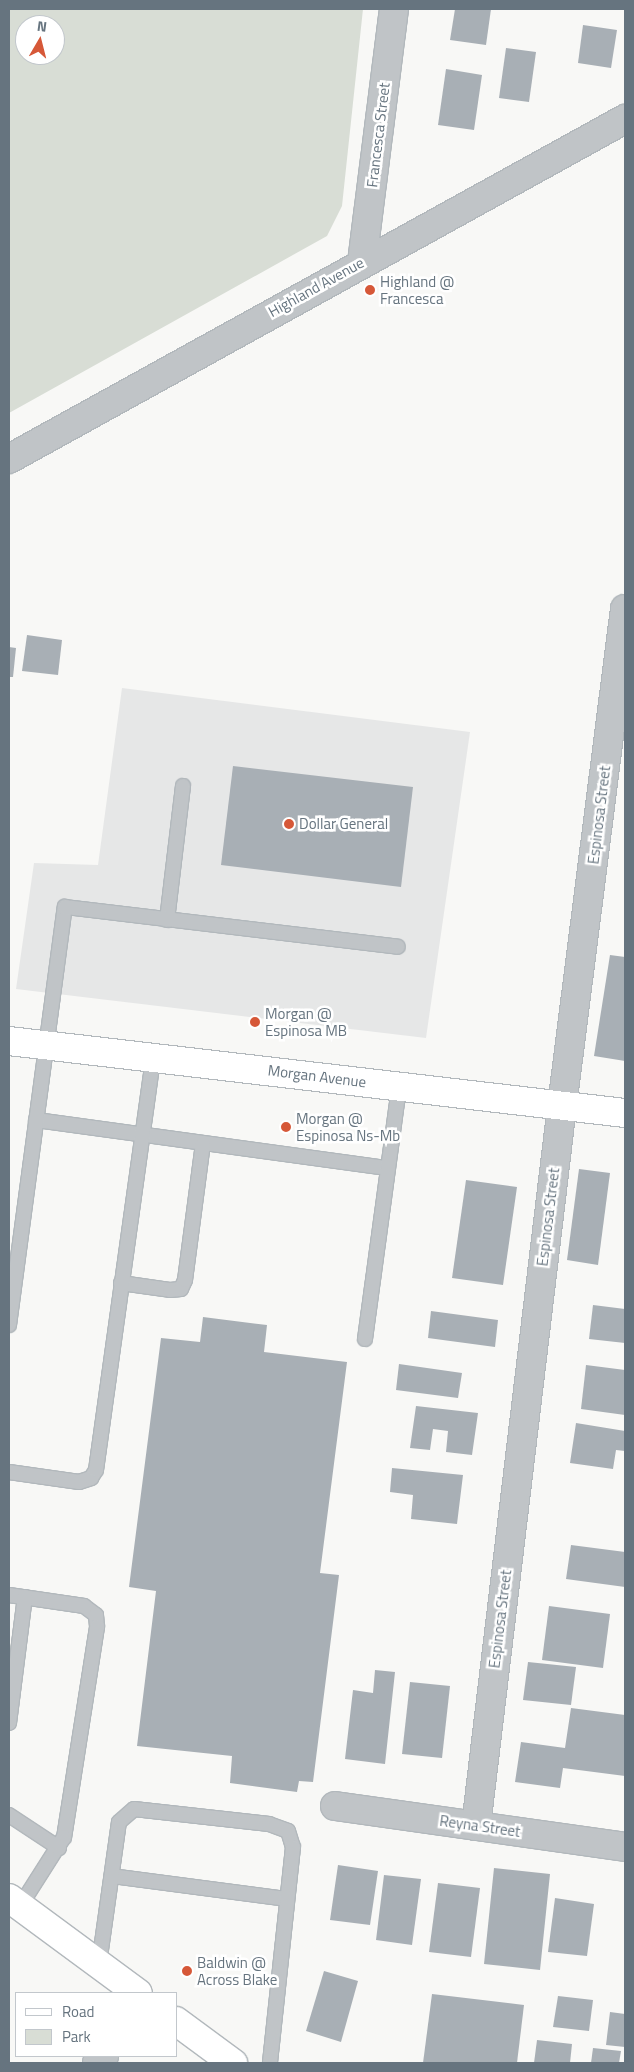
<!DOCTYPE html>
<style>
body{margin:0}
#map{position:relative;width:634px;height:2072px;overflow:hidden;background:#f8f8f6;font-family:"Titillium Web",sans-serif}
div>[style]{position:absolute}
.built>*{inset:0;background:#e6e7e7}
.green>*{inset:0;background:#d8ddd5}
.building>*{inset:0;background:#a8afb5}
.roads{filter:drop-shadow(1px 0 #b2b8bc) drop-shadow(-1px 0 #b2b8bc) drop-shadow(0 1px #b2b8bc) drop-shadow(0 -1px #b2b8bc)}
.service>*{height:14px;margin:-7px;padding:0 7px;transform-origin:7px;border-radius:7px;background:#c0c4c7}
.minor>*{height:28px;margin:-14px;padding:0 14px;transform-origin:14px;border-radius:14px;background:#c0c4c7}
.tertiary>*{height:28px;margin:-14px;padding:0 14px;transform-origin:14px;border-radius:14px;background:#c0c4c7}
.secondary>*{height:28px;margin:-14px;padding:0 14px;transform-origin:14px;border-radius:14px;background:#fff}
.dots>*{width:14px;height:14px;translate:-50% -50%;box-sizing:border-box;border:2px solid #fff;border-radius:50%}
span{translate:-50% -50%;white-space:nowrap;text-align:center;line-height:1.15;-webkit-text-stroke:5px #fff;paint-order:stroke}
.street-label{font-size:15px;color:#66747f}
.poi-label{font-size:15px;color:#66747f}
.left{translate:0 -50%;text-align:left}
.frame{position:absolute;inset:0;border:10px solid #66747f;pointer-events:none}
.legend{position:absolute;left:15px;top:1992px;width:162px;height:65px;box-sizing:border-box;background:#fff;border:1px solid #c2c7cc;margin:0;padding:6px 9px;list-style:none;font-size:15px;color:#66747f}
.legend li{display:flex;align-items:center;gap:10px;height:25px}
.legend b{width:25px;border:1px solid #c2c7cc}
.north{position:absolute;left:15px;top:15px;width:50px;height:50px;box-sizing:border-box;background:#fff;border:1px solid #c2c7cc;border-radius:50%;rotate:8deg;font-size:14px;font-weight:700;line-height:20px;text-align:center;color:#66747f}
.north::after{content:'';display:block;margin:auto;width:18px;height:22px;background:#d65838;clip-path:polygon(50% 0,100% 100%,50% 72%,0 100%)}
</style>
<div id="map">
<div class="built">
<i style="clip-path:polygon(122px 688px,470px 732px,426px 1038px,16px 989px,34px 863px,98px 865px)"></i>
</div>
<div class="green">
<i style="clip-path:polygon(evenodd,9px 9px,363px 9px,342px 206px,327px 236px,9px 413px,9px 9px,25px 25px,55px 25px,55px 55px,25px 55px,25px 25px)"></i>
</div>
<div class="building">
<i style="clip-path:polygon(455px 9px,491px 9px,486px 45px,450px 40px)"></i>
<i style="clip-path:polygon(583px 25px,617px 30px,611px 68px,578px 63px)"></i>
<i style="clip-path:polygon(506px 48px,536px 52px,529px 102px,499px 98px)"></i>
<i style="clip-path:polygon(446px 69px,482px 75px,474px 130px,438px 125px)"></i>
<i style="clip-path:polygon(27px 635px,62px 640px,58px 675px,22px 671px)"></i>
<i style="clip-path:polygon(9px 647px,16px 648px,13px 677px,9px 677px)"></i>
<i style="clip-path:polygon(233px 766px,413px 787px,401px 887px,221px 865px)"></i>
<i style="clip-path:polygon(610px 955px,625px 957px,625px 1061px,594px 1056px)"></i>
<i style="clip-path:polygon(579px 1169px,610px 1173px,598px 1265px,567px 1260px)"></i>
<i style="clip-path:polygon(466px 1180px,517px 1187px,503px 1285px,452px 1278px)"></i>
<i style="clip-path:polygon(593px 1305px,625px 1309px,625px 1343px,589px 1339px)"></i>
<i style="clip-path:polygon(431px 1311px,498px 1320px,495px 1347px,428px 1338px)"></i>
<i style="clip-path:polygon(203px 1317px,267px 1325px,264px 1352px,347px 1362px,320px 1573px,339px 1575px,313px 1782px,299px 1781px,297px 1792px,230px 1783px,232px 1756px,137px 1746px,156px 1591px,129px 1587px,161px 1338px,200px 1342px)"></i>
<i style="clip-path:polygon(399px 1364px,462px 1373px,458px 1398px,396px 1390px)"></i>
<i style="clip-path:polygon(586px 1365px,625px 1370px,625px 1415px,581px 1409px)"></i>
<i style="clip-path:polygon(416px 1406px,478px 1413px,472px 1455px,446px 1452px,448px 1431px,433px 1429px,430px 1450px,410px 1448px)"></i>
<i style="clip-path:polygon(576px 1423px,625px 1431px,625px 1451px,616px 1450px,613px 1469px,570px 1463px)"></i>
<i style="clip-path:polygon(392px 1468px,463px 1475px,457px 1524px,411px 1519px,413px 1495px,390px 1492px)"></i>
<i style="clip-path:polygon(571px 1545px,625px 1552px,625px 1587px,566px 1579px)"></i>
<i style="clip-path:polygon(549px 1606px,610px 1614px,603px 1668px,542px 1660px)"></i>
<i style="clip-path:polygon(528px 1662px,576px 1667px,571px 1705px,523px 1700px)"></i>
<i style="clip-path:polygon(375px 1670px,395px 1672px,385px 1764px,345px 1759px,353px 1690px,373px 1693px)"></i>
<i style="clip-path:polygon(410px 1682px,450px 1686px,442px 1758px,402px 1754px)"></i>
<i style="clip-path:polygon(571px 1708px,625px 1715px,625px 1776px,563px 1768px,560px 1788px,515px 1782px,521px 1742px,565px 1748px)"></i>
<i style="clip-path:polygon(338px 1865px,378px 1871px,370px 1925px,330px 1920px)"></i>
<i style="clip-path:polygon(494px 1868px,550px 1874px,540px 1970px,484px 1964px)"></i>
<i style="clip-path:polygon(384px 1875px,421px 1879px,412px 1945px,376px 1940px)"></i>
<i style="clip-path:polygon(438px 1883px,480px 1888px,471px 1957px,429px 1952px)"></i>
<i style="clip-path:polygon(555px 1898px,594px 1904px,587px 1956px,548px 1952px)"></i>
<i style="clip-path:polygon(324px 1971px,358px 1981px,341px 2042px,306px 2031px)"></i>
<i style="clip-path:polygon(432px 1994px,524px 2005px,517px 2063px,423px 2063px)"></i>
<i style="clip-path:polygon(558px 1996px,593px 2000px,589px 2031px,553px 2027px)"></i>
<i style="clip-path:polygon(610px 2012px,625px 2014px,625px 2047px,606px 2045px)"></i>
<i style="clip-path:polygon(537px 2040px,572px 2044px,570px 2063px,534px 2063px)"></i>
<i style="clip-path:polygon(593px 2048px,621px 2051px,619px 2063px,591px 2063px)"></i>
</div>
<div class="roads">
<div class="service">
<i style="left:167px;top:920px;width:135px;rotate:-83.2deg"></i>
<i style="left:36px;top:1120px;width:355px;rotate:7.8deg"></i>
<i style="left:121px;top:1283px;width:49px;rotate:8.1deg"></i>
<i style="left:170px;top:1290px;width:11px;rotate:-5deg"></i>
<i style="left:181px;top:1289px;width:10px;rotate:-66deg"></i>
<i style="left:185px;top:1280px;width:137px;rotate:-82.5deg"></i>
<i style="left:9px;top:1325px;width:422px;rotate:-82.4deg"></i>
<i style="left:65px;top:907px;width:335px;rotate:6.8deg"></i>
<i style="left:365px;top:1339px;width:255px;rotate:-82.3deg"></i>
<i style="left:9px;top:1472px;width:71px;rotate:8.1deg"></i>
<i style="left:79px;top:1482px;width:13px;rotate:-18deg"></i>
<i style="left:91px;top:1478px;width:9px;rotate:-58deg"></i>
<i style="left:96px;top:1470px;width:417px;rotate:-82.1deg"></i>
<i style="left:9px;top:1595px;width:76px;rotate:8.3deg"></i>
<i style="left:84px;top:1606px;width:15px;rotate:37deg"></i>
<i style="left:96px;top:1615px;width:12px;rotate:85deg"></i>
<i style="left:97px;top:1627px;width:213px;rotate:98.9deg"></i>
<i style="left:64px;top:1837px;width:82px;rotate:122.5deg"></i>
<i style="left:9px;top:1723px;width:127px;rotate:-82.8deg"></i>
<i style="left:9px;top:1815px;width:60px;rotate:33.4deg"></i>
<i style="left:112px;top:1876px;width:176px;rotate:7.5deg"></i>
<i style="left:99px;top:1964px;width:143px;rotate:-82deg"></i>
<i style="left:119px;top:1822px;width:20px;rotate:-41deg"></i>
<i style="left:134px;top:1809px;width:136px;rotate:6.3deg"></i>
<i style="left:269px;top:1824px;width:20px;rotate:20deg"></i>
<i style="left:288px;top:1831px;width:17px;rotate:73deg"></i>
<i style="left:293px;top:1847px;width:217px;rotate:96.1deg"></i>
</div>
<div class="minor">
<i style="left:362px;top:262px;width:255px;rotate:-82.8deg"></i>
<i style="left:335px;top:1806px;width:293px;rotate:8deg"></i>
<i style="left:476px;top:1826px;width:725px;rotate:-83.19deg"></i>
<i style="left:562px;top:1106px;width:501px;rotate:-82.78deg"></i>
<i style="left:97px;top:2063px;width:10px;rotate:-45deg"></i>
</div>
<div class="tertiary">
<i style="left:9px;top:459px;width:704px;rotate:-28.9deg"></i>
</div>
<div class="secondary">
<i style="left:9px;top:1041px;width:620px;rotate:6.67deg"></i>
<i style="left:9px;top:1898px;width:160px;rotate:36.4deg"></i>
<i style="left:176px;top:2021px;width:71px;rotate:36.4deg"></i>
</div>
</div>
<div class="dots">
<i style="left:370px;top:290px;background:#d65838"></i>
<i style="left:289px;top:824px;background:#d65838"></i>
<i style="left:255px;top:1022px;background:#d65838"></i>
<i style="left:286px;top:1127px;background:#d65838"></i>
<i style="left:187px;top:1971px;background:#d65838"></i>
</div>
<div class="street-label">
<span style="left:378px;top:135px;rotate:-83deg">Francesca Street</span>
<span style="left:316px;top:287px;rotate:-29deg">Highland Avenue</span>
<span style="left:599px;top:815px;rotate:-83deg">Espinosa Street</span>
<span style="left:317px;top:1076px;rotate:7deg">Morgan Avenue</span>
<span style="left:548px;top:1217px;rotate:-83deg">Espinosa Street</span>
<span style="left:500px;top:1619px;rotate:-83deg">Espinosa Street</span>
<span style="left:480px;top:1826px;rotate:8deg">Reyna Street</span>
</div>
<div class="poi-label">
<span class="left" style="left:380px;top:290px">Highland @<br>Francesca</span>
<span class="left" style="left:299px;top:824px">Dollar General</span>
<span class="left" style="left:265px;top:1022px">Morgan @<br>Espinosa MB</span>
<span class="left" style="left:296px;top:1127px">Morgan @<br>Espinosa Ns-Mb</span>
<span class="left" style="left:197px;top:1971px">Baldwin @<br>Across Blake</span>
</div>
<div class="frame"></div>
<ul class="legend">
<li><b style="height:6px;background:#fff"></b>Road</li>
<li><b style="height:14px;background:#d8ddd5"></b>Park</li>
</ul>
<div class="north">N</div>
</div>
